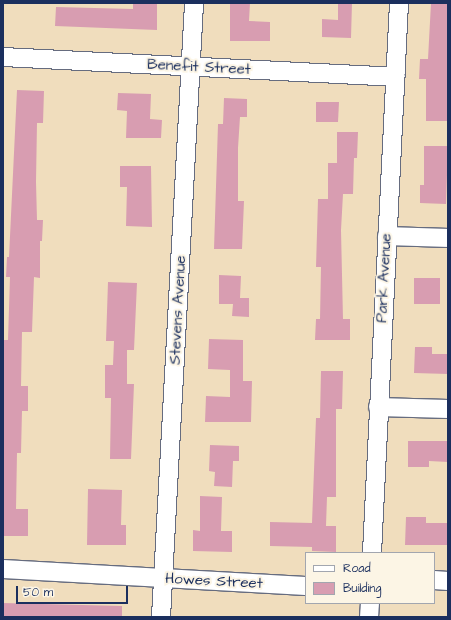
<!DOCTYPE html>
<style>
body{margin:0}
#map{position:relative;width:451px;height:620px;overflow:hidden;background:#f0ddbd;font-family:"Architects Daughter",sans-serif}
div>[style]{position:absolute}
.building>*{inset:0;background:#d89db1}
.roads{filter:drop-shadow(1px 0 #666c7f) drop-shadow(-1px 0 #666c7f) drop-shadow(0 1px #666c7f) drop-shadow(0 -1px #666c7f)}
.minor>*{height:18px;margin:-9px;padding:0 9px;transform-origin:9px;border-radius:9px;background:#fff}
span{translate:-50% -50%;white-space:nowrap;text-align:center;line-height:1.15;-webkit-text-stroke:4px #fcf5e5;paint-order:stroke}
.street-label{font-size:15px;color:#1b2f5e}
.frame{position:absolute;inset:0;border:4px solid #1b2f5e;pointer-events:none}
.legend{position:absolute;left:305px;top:552px;width:130px;height:52px;box-sizing:border-box;background:#fcf5e5;border:1px solid #a2a6af;margin:0;padding:5px 7px;list-style:none;font-size:12px;color:#1b2f5e}
.legend li{display:flex;align-items:center;gap:8px;height:20px}
.legend b{width:20px;border:1px solid #a2a6af}
.scale{position:absolute;left:16px;top:586px;width:112px;height:18px;box-sizing:border-box;border:2px solid #1b2f5e;border-top:0;padding-left:5px;font-size:12px;line-height:14px;white-space:nowrap;color:#1b2f5e;-webkit-text-stroke:3px #fcf5e5;paint-order:stroke}
</style>
<div id="map">
<div class="building">
<i style="clip-path:polygon(157px 3px,157px 30px,55px 26px,56px 7px,133px 9px,133px 4px)"></i>
<i style="clip-path:polygon(230px 3px,250px 3px,249px 21px,270px 22px,270px 41px,230px 41px)"></i>
<i style="clip-path:polygon(338px 3px,352px 3px,351px 38px,322px 37px,322px 19px,338px 20px)"></i>
<i style="clip-path:polygon(431px 3px,448px 3px,448px 121px,426px 121px,426px 79px,419px 79px,420px 59px,428px 59px)"></i>
<i style="clip-path:polygon(17px 90px,44px 91px,43px 123px,37px 123px,36px 182px,37px 220px,43px 220px,42px 241px,40px 241px,40px 278px,34px 277px,32px 332px,22px 332px,21px 386px,28px 386px,28px 411px,22px 411px,21px 453px,17px 453px,16px 509px,28px 509px,28px 536px,3px 536px,3px 340px,8px 340px,10px 277px,6px 277px,7px 257px,9px 257px)"></i>
<i style="clip-path:polygon(118px 93px,151px 94px,150px 119px,162px 120px,161px 138px,126px 138px,127px 111px,117px 110px)"></i>
<i style="clip-path:polygon(224px 98px,247px 99px,247px 117px,240px 117px,238px 148px,238px 201px,244px 201px,242px 249px,214px 249px,218px 124px,223px 124px)"></i>
<i style="clip-path:polygon(316px 102px,339px 102px,338px 122px,316px 122px)"></i>
<i style="clip-path:polygon(337px 132px,358px 132px,357px 158px,354px 158px,353px 194px,343px 194px,341px 230px,343px 319px,350px 319px,350px 340px,315px 340px,316px 319px,320px 319px,321px 267px,316px 267px,318px 199px,328px 199px,328px 163px,337px 163px)"></i>
<i style="clip-path:polygon(424px 146px,448px 146px,446px 204px,420px 203px,420px 185px,424px 185px)"></i>
<i style="clip-path:polygon(120px 166px,151px 166px,152px 227px,126px 226px,127px 187px,120px 187px)"></i>
<i style="clip-path:polygon(219px 275px,241px 276px,240px 298px,249px 298px,249px 317px,232px 316px,233px 304px,219px 304px)"></i>
<i style="clip-path:polygon(414px 278px,440px 278px,440px 304px,414px 304px)"></i>
<i style="clip-path:polygon(108px 282px,137px 283px,134px 350px,127px 350px,127px 384px,134px 384px,131px 459px,110px 459px,111px 398px,105px 398px,105px 365px,113px 365px,114px 341px,106px 341px)"></i>
<i style="clip-path:polygon(209px 339px,243px 340px,243px 381px,252px 381px,251px 422px,205px 422px,206px 396px,230px 397px,230px 370px,208px 369px)"></i>
<i style="clip-path:polygon(415px 347px,432px 347px,432px 354px,448px 354px,448px 374px,414px 373px)"></i>
<i style="clip-path:polygon(321px 371px,343px 371px,342px 409px,336px 409px,336px 497px,327px 497px,326px 526px,336px 526px,336px 552px,312px 551px,312px 547px,270px 546px,270px 522px,312px 523px,316px 418px,320px 418px)"></i>
<i style="clip-path:polygon(408px 441px,448px 441px,448px 462px,429px 461px,429px 467px,408px 467px)"></i>
<i style="clip-path:polygon(210px 445px,239px 446px,239px 461px,233px 461px,232px 487px,214px 486px,215px 472px,209px 471px)"></i>
<i style="clip-path:polygon(88px 489px,122px 490px,121px 525px,126px 525px,126px 545px,87px 545px)"></i>
<i style="clip-path:polygon(200px 496px,222px 497px,221px 531px,232px 531px,232px 552px,193px 551px,193px 530px,200px 531px)"></i>
<i style="clip-path:polygon(406px 517px,426px 517px,426px 523px,448px 523px,448px 545px,405px 545px)"></i>
<i style="clip-path:polygon(3px 603px,122px 606px,122px 617px,3px 617px)"></i>
</div>
<div class="roads">
<div class="minor">
<i style="left:3px;top:57px;width:393px;rotate:2.9deg"></i>
<i style="left:387px;top:236px;width:61px;rotate:1.9deg"></i>
<i style="left:378px;top:407px;width:70px;rotate:1.6deg"></i>
<i style="left:372px;top:553px;width:551px;rotate:-87.19deg"></i>
<i style="left:3px;top:569px;width:303px;rotate:3.2deg"></i>
<i style="left:434px;top:580px;width:14px;rotate:4deg"></i>
<i style="left:161px;top:617px;width:615px;rotate:-86.92deg"></i>
<i style="left:369px;top:617px;width:14px;rotate:-86deg"></i>
</div>
</div>
<div class="street-label">
<span style="left:199px;top:67px;rotate:3deg">Benefit Street</span>
<span style="left:384px;top:278px;rotate:-87deg">Park Avenue</span>
<span style="left:178px;top:310px;rotate:-87deg">Stevens Avenue</span>
<span style="left:214px;top:581px;rotate:3deg">Howes Street</span>
</div>
<div class="frame"></div>
<ul class="legend">
<li><b style="height:5px;background:#fff"></b>Road</li>
<li><b style="height:11px;background:#d89db1"></b>Building</li>
</ul>
<div class="scale">50 m</div>
</div>
